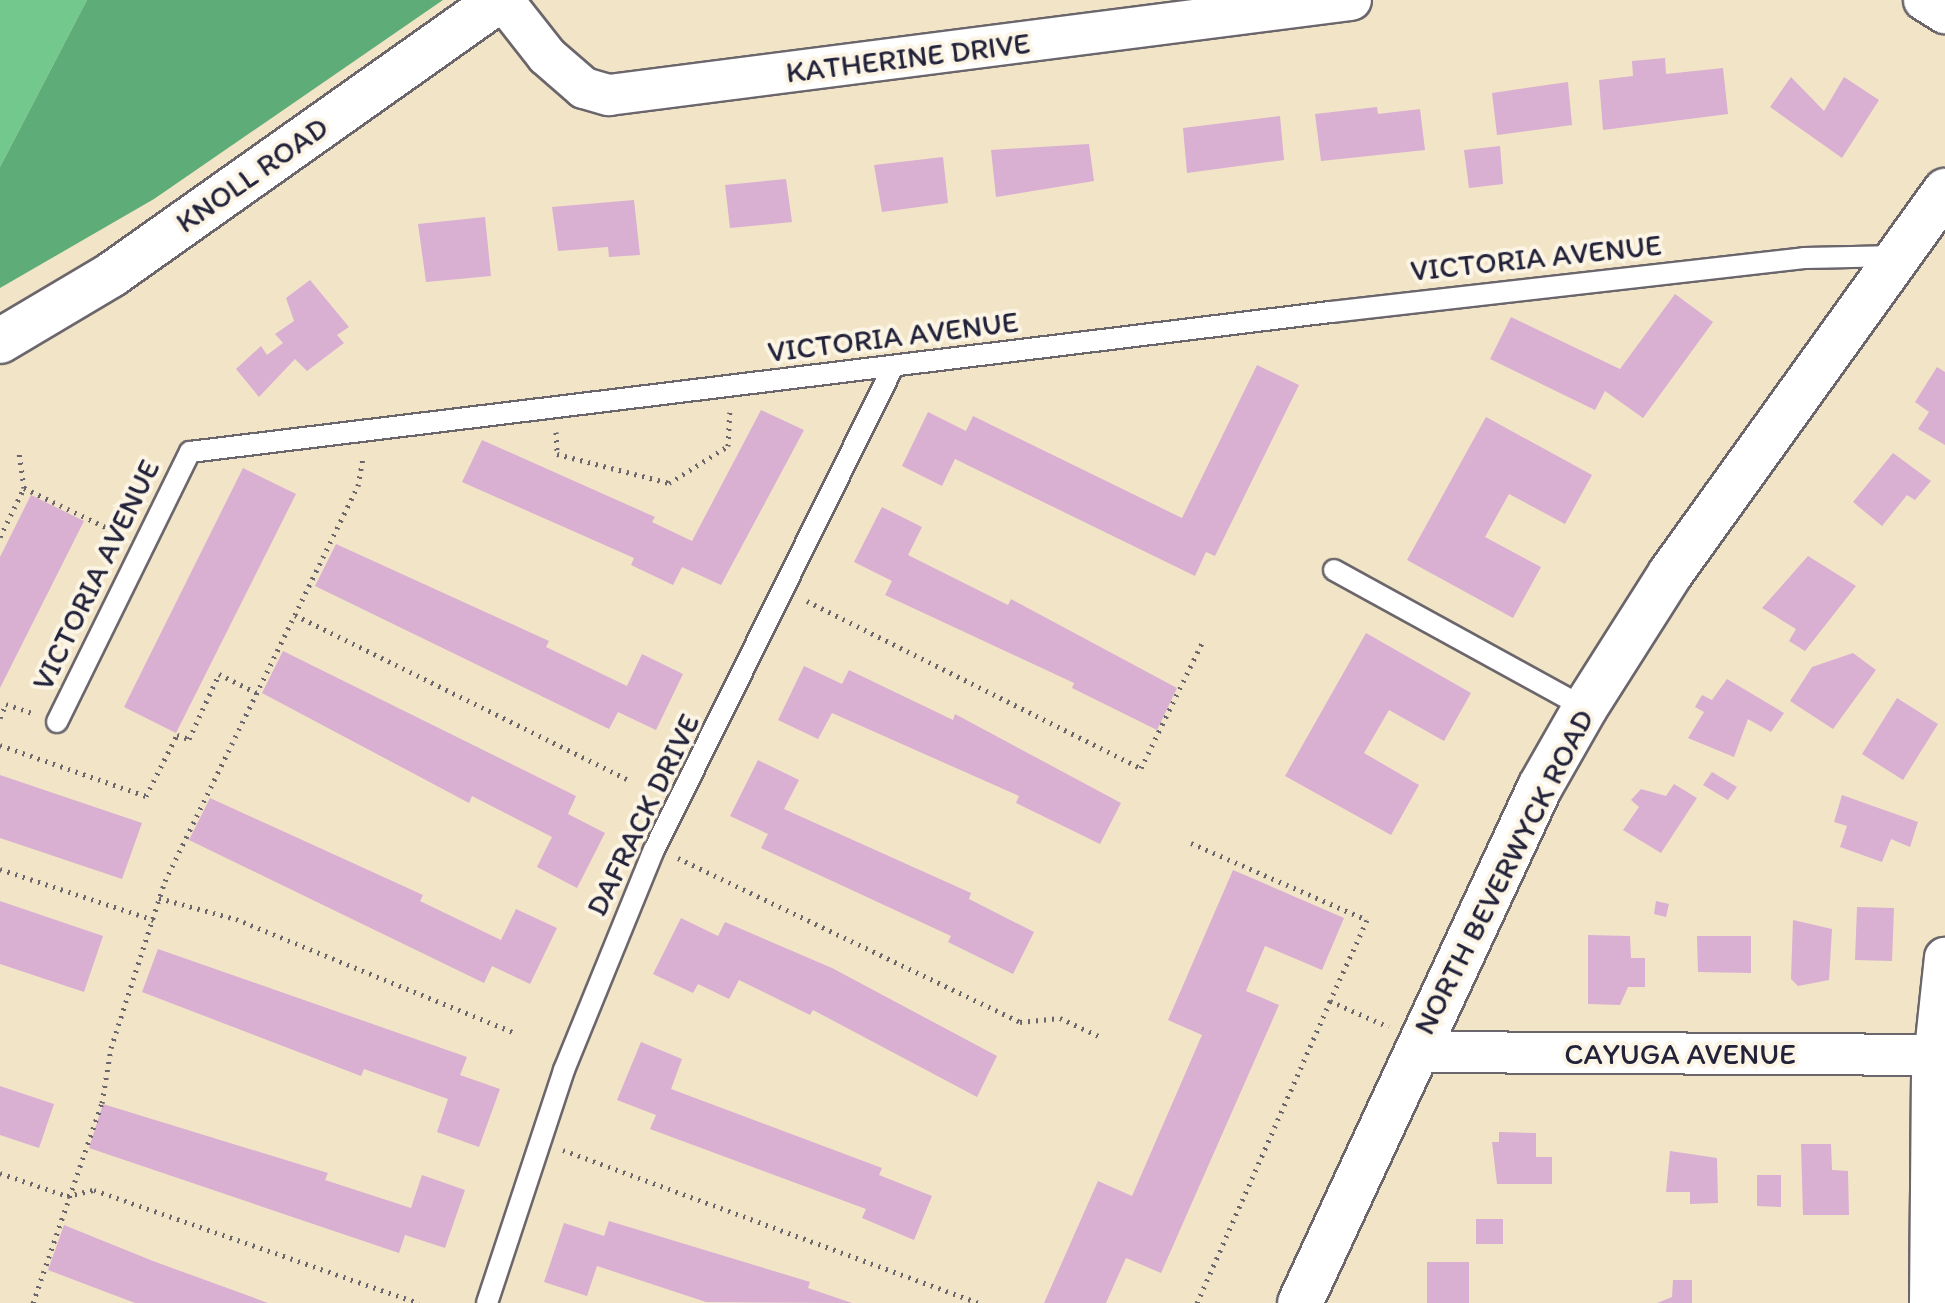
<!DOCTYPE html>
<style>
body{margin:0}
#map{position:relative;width:1945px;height:1303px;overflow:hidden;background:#f2e5c7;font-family:Itim,sans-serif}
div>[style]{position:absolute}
.green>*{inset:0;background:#73c98d}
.forest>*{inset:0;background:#5ead78}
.building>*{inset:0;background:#d9afd2}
.path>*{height:5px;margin-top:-2.5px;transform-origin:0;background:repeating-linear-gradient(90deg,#6b666c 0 2px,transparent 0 8px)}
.roads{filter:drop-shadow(2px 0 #6b666c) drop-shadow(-2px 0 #6b666c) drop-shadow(0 2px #6b666c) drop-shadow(0 -2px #6b666c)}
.lane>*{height:20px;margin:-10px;padding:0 10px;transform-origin:10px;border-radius:10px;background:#fff}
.street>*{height:40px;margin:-20px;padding:0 20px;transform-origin:20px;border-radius:20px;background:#fff}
.secondary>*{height:44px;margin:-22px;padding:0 22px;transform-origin:22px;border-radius:22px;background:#fff}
span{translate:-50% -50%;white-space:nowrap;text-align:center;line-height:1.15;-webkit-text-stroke:8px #fcf5e5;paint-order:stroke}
.street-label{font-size:30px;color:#22223b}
</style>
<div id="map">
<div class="green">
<i style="clip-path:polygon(0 0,87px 0,0 167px)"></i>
</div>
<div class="forest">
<i style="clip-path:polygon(87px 0,443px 0,154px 199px,0 288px,0 167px)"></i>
</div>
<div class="building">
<i style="clip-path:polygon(1665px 58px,1666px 74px,1723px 68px,1728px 114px,1603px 130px,1599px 80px,1633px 76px,1632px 61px)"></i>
<i style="clip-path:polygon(1791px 77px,1824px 111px,1844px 77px,1879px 100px,1842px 158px,1770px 107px)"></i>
<i style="clip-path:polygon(1568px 82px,1572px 125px,1497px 135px,1492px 93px)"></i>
<i style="clip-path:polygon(1377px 107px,1378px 114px,1420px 109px,1425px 150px,1321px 161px,1315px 114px)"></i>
<i style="clip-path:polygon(1280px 116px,1284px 160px,1187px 173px,1183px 128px)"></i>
<i style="clip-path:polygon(1089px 144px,1094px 181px,996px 197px,991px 150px)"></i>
<i style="clip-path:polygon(1500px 146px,1503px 184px,1469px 188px,1464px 150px)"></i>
<i style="clip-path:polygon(943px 157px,948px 203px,882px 212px,874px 165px)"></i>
<i style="clip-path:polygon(786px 179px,792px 222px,730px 228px,725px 185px)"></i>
<i style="clip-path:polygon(634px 200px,640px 255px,609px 257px,608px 247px,558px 251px,552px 207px)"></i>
<i style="clip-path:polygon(485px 217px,491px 276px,426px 282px,418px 224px)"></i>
<i style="clip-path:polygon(310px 280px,349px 327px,337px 335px,344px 343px,307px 371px,295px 359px,259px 397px,236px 369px,261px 346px,267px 355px,283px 343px,275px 334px,294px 321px,286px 298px)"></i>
<i style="clip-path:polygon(1675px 294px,1713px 322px,1643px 418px,1605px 391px,1595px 410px,1490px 359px,1511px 317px,1620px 369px)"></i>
<i style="clip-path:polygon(1257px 365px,1299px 385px,1215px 556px,1206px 552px,1195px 576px,955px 459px,942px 486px,902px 466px,928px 412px,966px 431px,973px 416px,1182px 518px)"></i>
<i style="clip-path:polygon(1937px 367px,1945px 372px,1945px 445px,1918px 429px,1929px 412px,1915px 402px)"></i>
<i style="clip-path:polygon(761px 410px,804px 430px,721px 585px,682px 567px,673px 585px,631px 565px,634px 558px,462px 482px,482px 440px,655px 517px,652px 522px,692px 541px)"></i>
<i style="clip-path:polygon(1486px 417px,1592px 475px,1565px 524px,1509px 494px,1485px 537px,1541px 567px,1513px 618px,1407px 560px)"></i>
<i style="clip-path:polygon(1893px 453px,1931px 481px,1915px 500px,1907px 495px,1882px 526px,1853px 502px)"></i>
<i style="clip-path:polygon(243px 468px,296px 494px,176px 733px,124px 707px)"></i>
<i style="clip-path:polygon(31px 495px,84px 521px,0 688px,0 557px)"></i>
<i style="clip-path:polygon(882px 507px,922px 527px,908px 555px,1008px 605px,1011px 599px,1177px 688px,1157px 730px,1072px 688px,1074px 683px,885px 595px,892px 581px,854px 562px)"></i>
<i style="clip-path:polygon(336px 544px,549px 641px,546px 647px,627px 686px,642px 654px,683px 674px,656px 730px,618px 712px,609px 729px,315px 586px)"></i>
<i style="clip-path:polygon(1808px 556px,1856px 586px,1805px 651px,1789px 641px,1796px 629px,1762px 608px)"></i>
<i style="clip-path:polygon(1366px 633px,1471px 693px,1444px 741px,1389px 710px,1364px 753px,1419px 785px,1391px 835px,1285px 776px)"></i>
<i style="clip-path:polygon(283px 651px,576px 796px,568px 814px,605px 833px,577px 888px,537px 867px,552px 837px,472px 796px,469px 803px,262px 693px)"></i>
<i style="clip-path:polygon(1853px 653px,1876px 670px,1833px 729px,1790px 701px,1812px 667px)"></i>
<i style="clip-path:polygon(804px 666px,842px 684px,849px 670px,953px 720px,955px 714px,1121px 803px,1100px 844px,1016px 803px,1019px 796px,832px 713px,818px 739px,778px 720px)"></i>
<i style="clip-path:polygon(1727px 679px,1784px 713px,1771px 732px,1748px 719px,1734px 757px,1688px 738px,1704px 712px,1695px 707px,1702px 695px,1712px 700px)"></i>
<i style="clip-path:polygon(1897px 698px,1938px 724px,1903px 780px,1862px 754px)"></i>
<i style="clip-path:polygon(758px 760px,799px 780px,784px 809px,971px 893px,969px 899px,1034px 932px,1013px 974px,948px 942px,951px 936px,761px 848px,768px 834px,730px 816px)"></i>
<i style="clip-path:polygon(1712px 772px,1737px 787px,1728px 800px,1703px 785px)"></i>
<i style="clip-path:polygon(0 775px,142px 823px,122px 879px,0 838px)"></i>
<i style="clip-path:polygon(1674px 784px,1697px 798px,1661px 853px,1623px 830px,1639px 807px,1631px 800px,1641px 789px,1666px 796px)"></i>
<i style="clip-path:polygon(1842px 795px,1918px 822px,1910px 847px,1891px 839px,1882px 862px,1840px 847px,1847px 826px,1834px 822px)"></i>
<i style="clip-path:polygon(210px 798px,423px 895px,420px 901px,501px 940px,516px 909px,557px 928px,530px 984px,492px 966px,484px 983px,189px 840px)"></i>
<i style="clip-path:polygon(1233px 870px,1344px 918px,1322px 970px,1265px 946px,1246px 991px,1279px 1005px,1161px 1273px,1126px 1258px,1106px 1303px,1044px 1303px,1098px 1181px,1132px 1196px,1202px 1035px,1168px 1020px)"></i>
<i style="clip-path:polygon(0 901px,103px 936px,84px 992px,0 964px)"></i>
<i style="clip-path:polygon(1656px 901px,1669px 904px,1666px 917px,1654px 914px)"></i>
<i style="clip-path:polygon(1857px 907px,1894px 908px,1892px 961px,1855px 960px)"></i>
<i style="clip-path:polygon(681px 918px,718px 936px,725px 922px,832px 968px,997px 1056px,977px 1097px,813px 1010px,810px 1015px,739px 980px,729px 999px,698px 984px,693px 993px,653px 974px)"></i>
<i style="clip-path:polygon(1793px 920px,1832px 929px,1829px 980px,1798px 986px,1791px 979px)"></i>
<i style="clip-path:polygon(1588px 935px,1630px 936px,1631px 958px,1645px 958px,1645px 987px,1628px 987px,1620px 1005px,1588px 1004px)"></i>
<i style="clip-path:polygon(1697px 936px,1751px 936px,1751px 973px,1698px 972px)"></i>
<i style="clip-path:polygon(158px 949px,467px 1057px,460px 1075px,500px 1089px,479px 1147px,437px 1132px,448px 1099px,364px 1069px,361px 1076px,142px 992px)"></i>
<i style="clip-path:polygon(641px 1042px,682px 1059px,671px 1089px,882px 1168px,879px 1175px,932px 1196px,914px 1240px,862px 1218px,866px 1209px,650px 1129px,656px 1115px,617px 1100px)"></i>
<i style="clip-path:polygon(0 1086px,54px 1104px,39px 1148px,0 1135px)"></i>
<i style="clip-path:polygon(103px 1104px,328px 1173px,325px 1180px,411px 1208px,422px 1175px,465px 1190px,445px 1248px,405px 1235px,399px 1253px,89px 1148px)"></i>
<i style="clip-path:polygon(1499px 1132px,1536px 1133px,1536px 1157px,1552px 1157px,1552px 1184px,1497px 1184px,1492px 1142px,1499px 1142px)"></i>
<i style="clip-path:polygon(1801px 1144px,1831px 1144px,1832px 1170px,1848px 1171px,1849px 1215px,1803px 1215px)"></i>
<i style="clip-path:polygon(1670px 1151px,1717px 1158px,1718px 1203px,1690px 1204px,1690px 1192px,1666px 1192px)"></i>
<i style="clip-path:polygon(1757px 1175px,1781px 1175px,1781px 1207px,1757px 1206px)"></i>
<i style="clip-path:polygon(1476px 1219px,1503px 1219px,1503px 1244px,1476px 1244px)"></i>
<i style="clip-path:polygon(609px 1221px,810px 1282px,808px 1288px,852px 1303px,706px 1302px,597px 1266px,587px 1296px,544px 1282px,564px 1223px,604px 1236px)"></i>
<i style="clip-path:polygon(64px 1225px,153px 1261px,268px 1303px,135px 1303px,48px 1270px)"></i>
<i style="clip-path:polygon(1427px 1262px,1469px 1262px,1469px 1303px,1427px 1303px)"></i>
<i style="clip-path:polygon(1673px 1280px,1692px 1280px,1692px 1303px,1657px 1303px,1672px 1297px)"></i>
</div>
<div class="path">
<i style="left:556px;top:432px;width:22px;rotate:87deg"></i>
<i style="left:557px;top:454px;width:116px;rotate:14.5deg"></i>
<i style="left:669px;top:483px;width:70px;rotate:-32.1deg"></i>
<i style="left:728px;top:446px;width:34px;rotate:-87deg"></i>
<i style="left:24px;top:488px;width:106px;rotate:25.6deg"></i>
<i style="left:0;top:537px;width:55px;rotate:-63.9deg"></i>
<i style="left:24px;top:488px;width:37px;rotate:-98deg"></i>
<i style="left:807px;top:601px;width:373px;rotate:26.6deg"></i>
<i style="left:1141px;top:768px;width:141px;rotate:-64deg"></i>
<i style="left:295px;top:615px;width:370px;rotate:26.3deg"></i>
<i style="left:0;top:718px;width:15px;rotate:-67deg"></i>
<i style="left:6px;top:704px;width:28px;rotate:19deg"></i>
<i style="left:0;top:745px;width:155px;rotate:19.3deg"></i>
<i style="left:146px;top:796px;width:68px;rotate:-63.1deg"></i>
<i style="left:177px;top:735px;width:13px;rotate:18deg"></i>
<i style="left:189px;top:739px;width:72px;rotate:-65.2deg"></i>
<i style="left:219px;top:674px;width:42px;rotate:26.6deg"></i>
<i style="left:1191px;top:843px;width:192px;rotate:23.6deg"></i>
<i style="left:1367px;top:920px;width:89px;rotate:114.6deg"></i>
<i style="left:678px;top:858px;width:379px;rotate:25.6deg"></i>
<i style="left:1020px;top:1022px;width:40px;rotate:-5.7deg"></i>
<i style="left:1060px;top:1018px;width:45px;rotate:24.9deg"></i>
<i style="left:0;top:869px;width:162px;rotate:18.3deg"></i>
<i style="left:159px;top:898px;width:80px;rotate:15.3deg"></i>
<i style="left:236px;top:919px;width:301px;rotate:22.2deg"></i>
<i style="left:563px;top:1150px;width:442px;rotate:20.2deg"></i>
<i style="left:0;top:1173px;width:71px;rotate:18.9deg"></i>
<i style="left:67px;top:1196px;width:28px;rotate:-13deg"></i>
<i style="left:94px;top:1190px;width:344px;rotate:19.2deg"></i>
<i style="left:33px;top:1303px;width:212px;rotate:-71deg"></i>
<i style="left:102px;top:1103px;width:56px;rotate:-80.7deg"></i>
<i style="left:111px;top:1048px;width:176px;rotate:-72.1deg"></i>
<i style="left:165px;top:881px;width:440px;rotate:-64deg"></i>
<i style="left:358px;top:486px;width:29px;rotate:-80deg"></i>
<i style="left:1197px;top:1303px;width:330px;rotate:-66.2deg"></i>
<i style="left:1330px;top:1001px;width:64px;rotate:23.8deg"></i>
</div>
<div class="roads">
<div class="lane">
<i style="left:1334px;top:570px;width:286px;rotate:28.8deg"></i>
<i style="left:57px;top:722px;width:301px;rotate:-63.8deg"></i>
<i style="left:190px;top:452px;width:1150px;rotate:-7deg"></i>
<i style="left:1331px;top:312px;width:476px;rotate:-6.5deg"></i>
<i style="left:1804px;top:258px;width:94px;rotate:-1.2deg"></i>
<i style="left:487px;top:1303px;width:245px;rotate:-71.7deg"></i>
<i style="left:564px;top:1070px;width:238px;rotate:-67.8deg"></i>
<i style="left:654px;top:850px;width:537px;rotate:-63.67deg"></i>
</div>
<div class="street">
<i style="left:503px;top:0;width:71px;rotate:51.8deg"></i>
<i style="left:547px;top:56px;width:49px;rotate:40.9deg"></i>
<i style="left:584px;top:88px;width:26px;rotate:16deg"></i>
<i style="left:609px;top:95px;width:748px;rotate:-7.3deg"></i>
<i style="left:1924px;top:0;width:25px;rotate:32deg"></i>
<i style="left:1415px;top:1052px;width:530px;rotate:0.32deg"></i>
<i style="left:1930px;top:1303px;width:224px;rotate:-89.5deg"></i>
<i style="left:1932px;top:1079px;width:122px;rotate:-83.9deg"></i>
</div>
<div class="secondary">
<i style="left:0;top:341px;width:129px;rotate:-30.7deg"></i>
<i style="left:111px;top:275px;width:476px;rotate:-35.3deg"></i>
<i style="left:1300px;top:1303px;width:569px;rotate:-65.06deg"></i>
<i style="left:1540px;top:787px;width:91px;rotate:-60.3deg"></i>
<i style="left:1585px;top:708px;width:159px;rotate:-57.6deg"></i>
<i style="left:1670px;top:574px;width:472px;rotate:-54.3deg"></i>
</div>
</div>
<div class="street-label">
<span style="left:908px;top:58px;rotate:-7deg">KATHERINE DRIVE</span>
<span style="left:252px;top:175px;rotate:-35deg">KNOLL ROAD</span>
<span style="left:1536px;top:258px;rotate:-6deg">VICTORIA AVENUE</span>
<span style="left:893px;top:337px;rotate:-7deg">VICTORIA AVENUE</span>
<span style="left:96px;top:575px;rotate:-64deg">VICTORIA AVENUE</span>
<span style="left:643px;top:815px;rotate:-64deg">DAFRACK DRIVE</span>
<span style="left:1504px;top:872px;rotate:-63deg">NORTH BEVERWYCK ROAD</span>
<span style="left:1680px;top:1054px">CAYUGA AVENUE</span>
</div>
</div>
